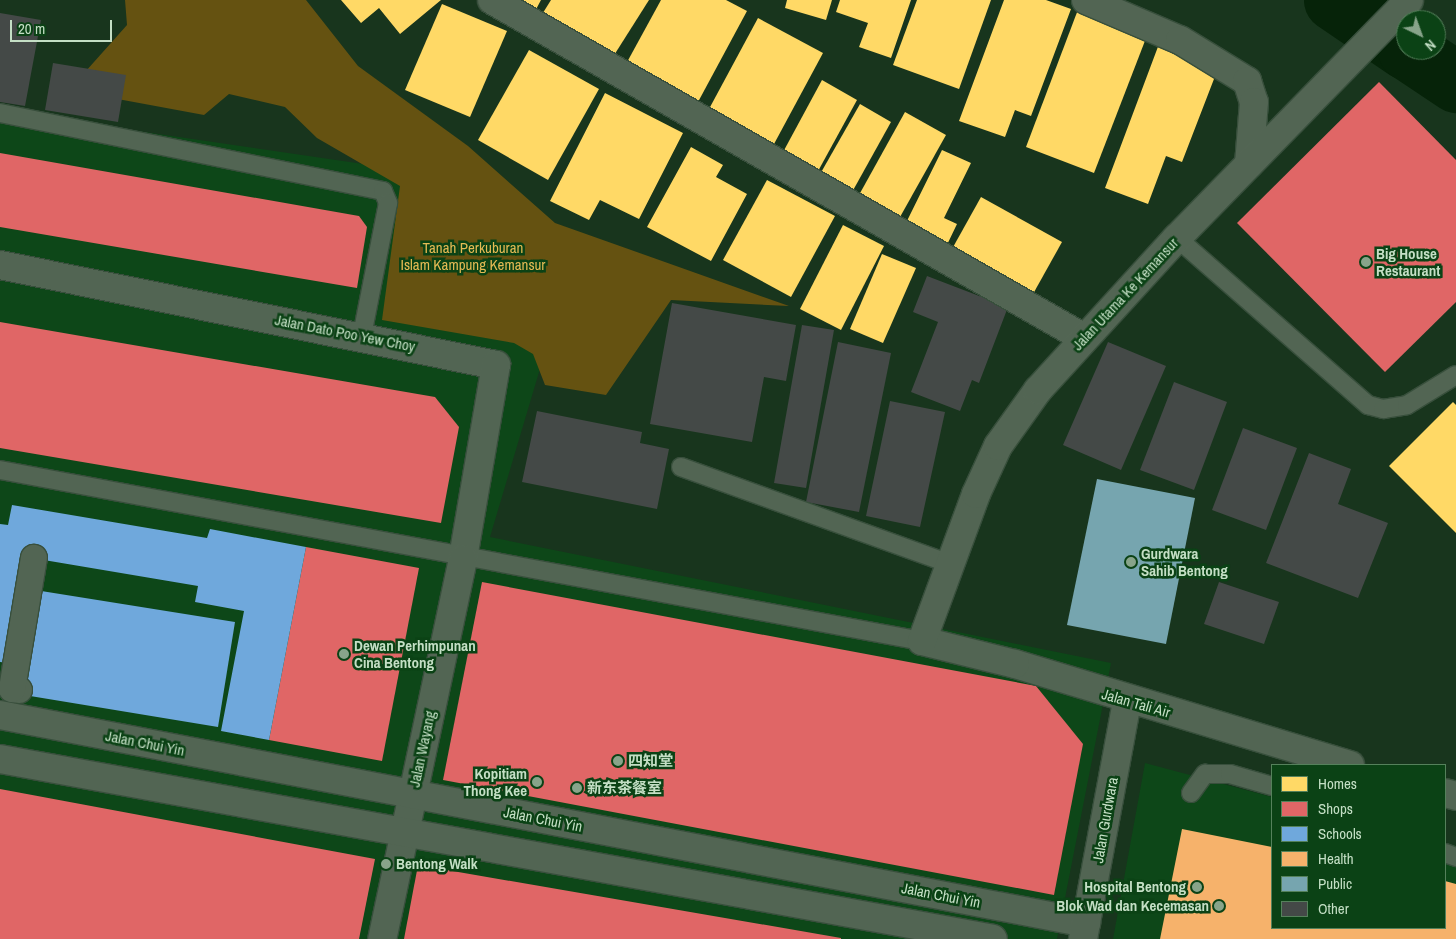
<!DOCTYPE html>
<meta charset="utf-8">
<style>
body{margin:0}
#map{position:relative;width:1456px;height:939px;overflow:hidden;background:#18351d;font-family:"Archivo Narrow","Noto Sans SC",sans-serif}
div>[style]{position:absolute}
.built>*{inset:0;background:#0d4718}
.green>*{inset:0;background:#655211}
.homes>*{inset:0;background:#ffd966}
.shops>*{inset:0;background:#e06666}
.schools>*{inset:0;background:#6fa8dc}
.health>*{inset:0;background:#f6b26b}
.public>*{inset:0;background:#76a5af}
.river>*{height:61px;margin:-30.5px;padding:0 30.5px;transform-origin:30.5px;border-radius:30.5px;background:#062309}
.building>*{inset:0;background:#444947}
.roads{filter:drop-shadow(1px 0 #384f3c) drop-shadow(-1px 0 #384f3c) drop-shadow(0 1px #384f3c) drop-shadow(0 -1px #384f3c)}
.service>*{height:18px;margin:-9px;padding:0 9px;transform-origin:9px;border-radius:9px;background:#526553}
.pedestrian>*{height:26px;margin:-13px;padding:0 13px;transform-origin:13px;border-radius:13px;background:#526553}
.minor>*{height:28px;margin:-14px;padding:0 14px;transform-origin:14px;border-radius:14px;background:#526553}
.dots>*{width:14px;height:14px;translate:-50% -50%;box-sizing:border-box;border:2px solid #0b4215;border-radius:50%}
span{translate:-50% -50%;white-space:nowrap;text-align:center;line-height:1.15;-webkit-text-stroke:5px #0b4215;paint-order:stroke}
.park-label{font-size:15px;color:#e5ba54}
.poi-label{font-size:15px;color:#c4dfc5;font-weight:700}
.left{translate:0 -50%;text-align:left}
.right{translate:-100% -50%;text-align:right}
.street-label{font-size:15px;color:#c4dfc5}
.legend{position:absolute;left:1271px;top:764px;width:175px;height:165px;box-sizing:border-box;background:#0b4215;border:1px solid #55815b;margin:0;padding:6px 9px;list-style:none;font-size:15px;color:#c4dfc5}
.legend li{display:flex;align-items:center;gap:10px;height:25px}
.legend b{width:25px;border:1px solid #55815b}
.north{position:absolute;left:1396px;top:10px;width:50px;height:50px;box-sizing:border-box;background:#0b4215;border:1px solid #55815b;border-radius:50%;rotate:138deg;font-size:14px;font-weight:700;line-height:20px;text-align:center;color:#c4dfc5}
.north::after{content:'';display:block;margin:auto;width:18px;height:22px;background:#88a48a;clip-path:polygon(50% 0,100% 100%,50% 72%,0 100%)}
.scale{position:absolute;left:10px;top:20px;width:102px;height:22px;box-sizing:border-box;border:2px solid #c4dfc5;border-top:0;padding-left:6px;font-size:15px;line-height:18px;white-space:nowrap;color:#c4dfc5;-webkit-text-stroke:4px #0b4215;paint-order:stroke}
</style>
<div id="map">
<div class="built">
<i style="clip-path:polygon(0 111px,418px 172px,572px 261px,490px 537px,1111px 663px,1057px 939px,0 939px)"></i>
<i style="clip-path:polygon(1145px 763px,1272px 797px,1272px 928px,1445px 928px,1445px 843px,1456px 846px,1456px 939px,1113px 939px)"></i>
</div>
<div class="green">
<i style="clip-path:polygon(125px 0,306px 0,358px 66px,468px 146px,555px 223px,789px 306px,671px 300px,606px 395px,545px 385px,533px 354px,514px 343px,382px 320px,400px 186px,317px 138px,285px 107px,229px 94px,204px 115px,69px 90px,127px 25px)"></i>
</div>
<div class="homes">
<i style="clip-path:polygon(341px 0,441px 0,400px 34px,379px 8px,361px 23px)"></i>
<i style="clip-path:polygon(505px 0,541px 0,533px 15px)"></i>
<i style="clip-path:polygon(551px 0,649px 0,611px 60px,541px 16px)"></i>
<i style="clip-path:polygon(661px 0,726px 0,747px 11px,698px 102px,626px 64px)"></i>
<i style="clip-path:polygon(787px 0,832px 0,826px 20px,785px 8px)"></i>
<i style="clip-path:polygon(840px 0,911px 0,891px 58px,859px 47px,868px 23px,836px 12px)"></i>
<i style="clip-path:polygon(917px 0,991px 0,959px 89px,893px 65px)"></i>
<i style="clip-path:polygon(1004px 0,1046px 0,1071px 9px,1031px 116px,1015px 110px,1005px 137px,959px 121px)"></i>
<i style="clip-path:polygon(442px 4px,507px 31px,470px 117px,405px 90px)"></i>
<i style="clip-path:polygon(1079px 7px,1148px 33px,1094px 173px,1026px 147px)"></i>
<i style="clip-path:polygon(758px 18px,823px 53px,774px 144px,709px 109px)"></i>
<i style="clip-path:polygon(1159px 44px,1219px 66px,1182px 162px,1166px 156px,1148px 204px,1105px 188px)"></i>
<i style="clip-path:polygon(529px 50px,599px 89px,548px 180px,478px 140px)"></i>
<i style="clip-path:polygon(822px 80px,857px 100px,817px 173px,782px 154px)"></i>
<i style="clip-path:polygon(605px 93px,683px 133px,639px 219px,600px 200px,589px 220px,550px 201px)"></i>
<i style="clip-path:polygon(860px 104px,891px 122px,851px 194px,819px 176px)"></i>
<i style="clip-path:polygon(905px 112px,946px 135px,900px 217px,859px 195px)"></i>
<i style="clip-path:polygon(691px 147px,723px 165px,716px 177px,747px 194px,711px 261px,647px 227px)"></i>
<i style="clip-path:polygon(942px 150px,971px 163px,944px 218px,957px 224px,945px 249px,903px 229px)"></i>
<i style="clip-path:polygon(767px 180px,835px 216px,791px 297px,723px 260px)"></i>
<i style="clip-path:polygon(981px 197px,1062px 242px,1033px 294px,952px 249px)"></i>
<i style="clip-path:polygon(843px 225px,884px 246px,841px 330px,800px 309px)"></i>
<i style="clip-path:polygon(882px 254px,916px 268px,883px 343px,850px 329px)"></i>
<i style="clip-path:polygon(1453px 402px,1456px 405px,1456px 533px,1389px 466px)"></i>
</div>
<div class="shops">
<i style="clip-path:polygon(1379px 82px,1456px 160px,1456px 302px,1385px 372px,1237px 223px)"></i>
<i style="clip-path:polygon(0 153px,359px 216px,367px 227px,357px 288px,0 227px)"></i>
<i style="clip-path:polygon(0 322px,435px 397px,459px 427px,441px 523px,0 448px)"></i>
<i style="clip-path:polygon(306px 547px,419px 568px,382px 761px,269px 740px)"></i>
<i style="clip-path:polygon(482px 582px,1036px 686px,1083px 744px,1054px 895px,443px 780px)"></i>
<i style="clip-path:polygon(0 789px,375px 859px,359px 939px,0 939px)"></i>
<i style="clip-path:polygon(418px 865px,841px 938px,841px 939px,404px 939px)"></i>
</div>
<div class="schools">
<i style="clip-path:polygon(12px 505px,207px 538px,210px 529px,306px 547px,269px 740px,221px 731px,244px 611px,195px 602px,198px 586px,26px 557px,9px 663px,0 662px,0 524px,8px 525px)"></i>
<i style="clip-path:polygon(35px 590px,235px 622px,218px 727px,18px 694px)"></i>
</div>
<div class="health">
<i style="clip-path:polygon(1182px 829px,1272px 847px,1272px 928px,1445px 928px,1445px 881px,1456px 884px,1456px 939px,1160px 939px)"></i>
</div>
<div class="public">
<i style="clip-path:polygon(1097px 479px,1195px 498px,1166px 644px,1067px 625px)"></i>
</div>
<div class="river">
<i style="left:1334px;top:0;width:87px;rotate:34.2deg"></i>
<i style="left:1408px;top:50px;width:58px;rotate:33.7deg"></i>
</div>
<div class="building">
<i style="clip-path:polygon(0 13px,41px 20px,25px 106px,0 102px)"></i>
<i style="clip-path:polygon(53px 63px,126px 75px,118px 122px,45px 110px)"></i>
<i style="clip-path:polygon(927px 276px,1008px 307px,979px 383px,972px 380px,960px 411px,911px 392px,938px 322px,913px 312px)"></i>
<i style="clip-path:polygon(672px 303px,796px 325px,786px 381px,764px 377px,752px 442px,650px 424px)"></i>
<i style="clip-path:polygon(802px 325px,834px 330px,806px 488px,774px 483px)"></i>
<i style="clip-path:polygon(838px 342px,891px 353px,859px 512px,806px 502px)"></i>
<i style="clip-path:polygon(1108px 342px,1166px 366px,1121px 470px,1063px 445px)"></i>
<i style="clip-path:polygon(1174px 382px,1227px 402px,1194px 490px,1140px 470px)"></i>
<i style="clip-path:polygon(890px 401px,945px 412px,920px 527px,866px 516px)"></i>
<i style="clip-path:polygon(537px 411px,642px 432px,640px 443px,669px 449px,657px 509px,522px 482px)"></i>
<i style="clip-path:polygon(1243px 428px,1297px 448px,1266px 530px,1212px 510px)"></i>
<i style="clip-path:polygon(1309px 453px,1351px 469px,1338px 504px,1388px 523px,1358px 598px,1266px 563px)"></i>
<i style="clip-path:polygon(1219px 582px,1279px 602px,1264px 644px,1204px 624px)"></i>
</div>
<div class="roads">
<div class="service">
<i style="left:0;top:113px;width:391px;rotate:11.5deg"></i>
<i style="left:383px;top:191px;width:13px;rotate:67deg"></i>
<i style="left:388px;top:203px;width:136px;rotate:101.1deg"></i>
<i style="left:1177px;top:238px;width:254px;rotate:41.2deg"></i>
<i style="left:1368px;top:405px;width:16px;rotate:15deg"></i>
<i style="left:1383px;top:409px;width:24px;rotate:-9deg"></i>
<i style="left:1407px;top:405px;width:57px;rotate:-31.5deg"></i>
<i style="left:681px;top:467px;width:283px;rotate:19.8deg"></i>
<i style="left:0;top:470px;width:938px;rotate:10.51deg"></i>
<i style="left:1191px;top:793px;width:24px;rotate:-54deg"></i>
<i style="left:1205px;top:774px;width:25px"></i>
<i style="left:1230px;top:774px;width:44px;rotate:15.9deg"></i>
<i style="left:1445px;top:853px;width:12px;rotate:20deg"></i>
</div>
<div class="pedestrian">
<i style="left:19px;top:690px;width:7px;rotate:-172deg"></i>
<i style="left:12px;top:689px;width:133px;rotate:-80.5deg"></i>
</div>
<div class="minor">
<i style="left:492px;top:0;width:682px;rotate:29.72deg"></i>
<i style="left:1086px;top:0;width:102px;rotate:23.1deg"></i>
<i style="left:1180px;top:40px;width:79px;rotate:31.5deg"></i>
<i style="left:1247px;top:81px;width:22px;rotate:72deg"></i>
<i style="left:1254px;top:102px;width:62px;rotate:94.6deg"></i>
<i style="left:0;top:265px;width:506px;rotate:11.4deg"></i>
<i style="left:496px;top:365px;width:197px;rotate:99.7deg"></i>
<i style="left:463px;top:559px;width:389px;rotate:102deg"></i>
<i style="left:0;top:715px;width:1106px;rotate:10.84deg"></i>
<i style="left:0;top:759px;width:1009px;rotate:10.27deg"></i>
<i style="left:1350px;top:765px;width:350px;rotate:-163.2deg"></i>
<i style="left:1015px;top:664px;width:96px;rotate:-166.1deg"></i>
<i style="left:922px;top:641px;width:157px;rotate:-69.8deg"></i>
<i style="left:976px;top:494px;width:53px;rotate:-65.4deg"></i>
<i style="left:998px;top:446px;width:69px;rotate:-54.5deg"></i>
<i style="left:1038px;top:390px;width:206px;rotate:-47.6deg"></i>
<i style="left:1177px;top:238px;width:332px;rotate:-45.7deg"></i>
<i style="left:1445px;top:793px;width:11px;rotate:15deg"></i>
<i style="left:1083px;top:939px;width:242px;rotate:-79.5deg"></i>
</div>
</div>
<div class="dots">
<i style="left:1366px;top:262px;background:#88a48a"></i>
<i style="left:1131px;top:562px;background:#88a48a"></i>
<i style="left:344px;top:654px;background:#88a48a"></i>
<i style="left:618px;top:761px;background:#88a48a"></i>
<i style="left:537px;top:782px;background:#88a48a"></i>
<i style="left:577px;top:788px;background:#88a48a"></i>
<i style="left:386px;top:864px;background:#88a48a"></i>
<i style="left:1197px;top:887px;background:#88a48a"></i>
<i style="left:1219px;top:906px;background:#88a48a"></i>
</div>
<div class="park-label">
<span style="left:473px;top:256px">Tanah Perkuburan<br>Islam Kampung Kemansur</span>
</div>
<div class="poi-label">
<span class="left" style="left:1376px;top:262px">Big House<br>Restaurant</span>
<span class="left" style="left:1141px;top:562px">Gurdwara<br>Sahib Bentong</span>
<span class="left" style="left:354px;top:654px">Dewan Perhimpunan<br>Cina Bentong</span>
<span class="left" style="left:628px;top:761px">四知堂</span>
<span class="right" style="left:527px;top:782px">Kopitiam<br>Thong Kee</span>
<span class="left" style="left:587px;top:788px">新东茶餐室</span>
<span class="left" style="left:396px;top:864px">Bentong Walk</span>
<span class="right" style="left:1186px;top:887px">Hospital Bentong</span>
<span class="right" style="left:1209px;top:906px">Blok Wad dan Kecemasan</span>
</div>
<div class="street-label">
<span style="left:1125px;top:294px;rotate:-47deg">Jalan Utama Ke Kemansur</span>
<span style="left:345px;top:333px;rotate:11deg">Jalan Dato Poo Yew Choy</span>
<span style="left:1136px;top:703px;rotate:16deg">Jalan Tali Air</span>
<span style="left:145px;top:743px;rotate:11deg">Jalan Chui Yin</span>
<span style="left:422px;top:749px;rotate:-78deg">Jalan Wayang</span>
<span style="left:543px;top:819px;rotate:11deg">Jalan Chui Yin</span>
<span style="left:1105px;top:820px;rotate:-80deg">Jalan Gurdwara</span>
<span style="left:941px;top:895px;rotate:11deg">Jalan Chui Yin</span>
</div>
<ul class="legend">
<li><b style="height:14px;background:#ffd966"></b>Homes</li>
<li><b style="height:14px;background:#e06666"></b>Shops</li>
<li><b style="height:14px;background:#6fa8dc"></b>Schools</li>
<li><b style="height:14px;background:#f6b26b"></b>Health</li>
<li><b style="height:14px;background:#76a5af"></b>Public</li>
<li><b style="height:14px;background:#444947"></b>Other</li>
</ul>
<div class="north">N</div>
<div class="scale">20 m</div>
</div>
